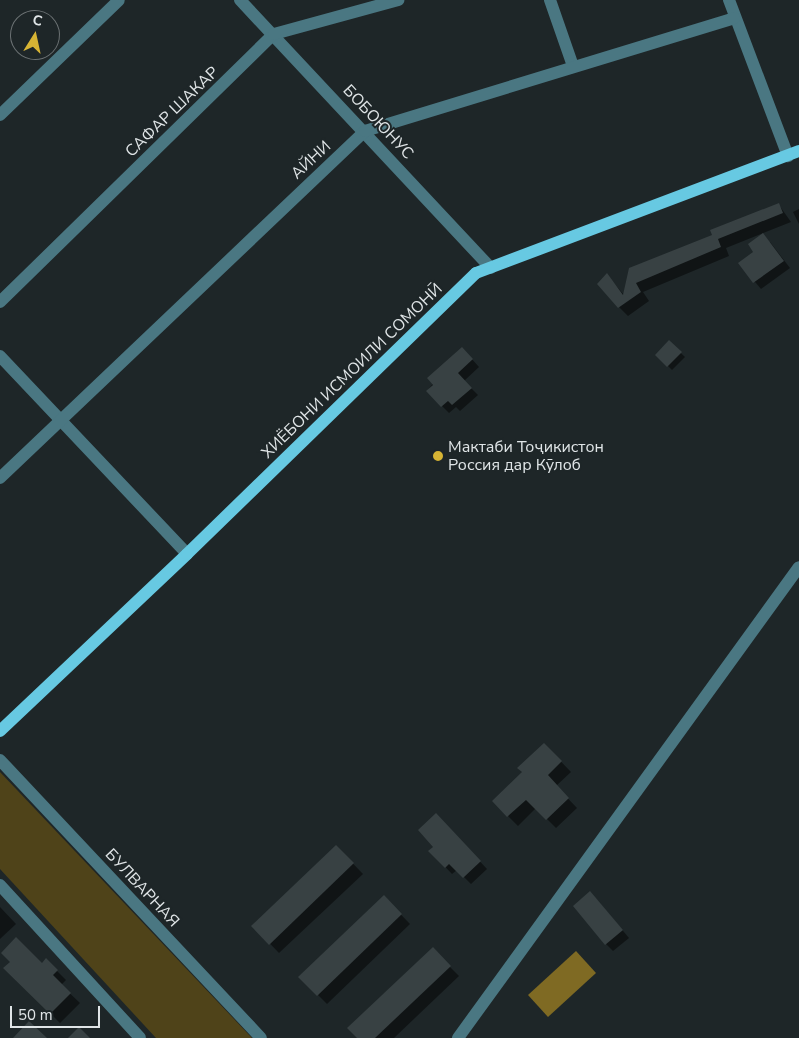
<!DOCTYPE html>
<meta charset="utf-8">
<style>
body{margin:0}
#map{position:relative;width:799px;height:1038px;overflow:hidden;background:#1e2628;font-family:"Nunito Sans",sans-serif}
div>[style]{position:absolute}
.green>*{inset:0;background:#4f4319}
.water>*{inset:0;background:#7f6a23}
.shadow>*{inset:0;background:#0007}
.building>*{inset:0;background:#384143}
.minor>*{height:12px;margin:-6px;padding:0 6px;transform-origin:6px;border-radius:6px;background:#4a7782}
.major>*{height:12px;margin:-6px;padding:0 6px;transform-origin:6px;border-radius:6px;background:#67c9e2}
.dots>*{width:14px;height:14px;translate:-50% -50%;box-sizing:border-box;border:2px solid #1e2628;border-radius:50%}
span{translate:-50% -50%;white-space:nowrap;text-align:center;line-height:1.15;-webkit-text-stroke:4px #1e2628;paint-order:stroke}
.street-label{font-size:16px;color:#e0e5e7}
.poi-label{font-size:16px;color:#e0e5e7}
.left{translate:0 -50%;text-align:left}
.north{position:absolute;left:10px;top:10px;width:50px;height:50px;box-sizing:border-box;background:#1e2628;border:1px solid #6c7274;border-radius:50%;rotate:10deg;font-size:14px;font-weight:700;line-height:20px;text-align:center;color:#e0e5e7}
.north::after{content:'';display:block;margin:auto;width:18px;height:22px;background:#d7b434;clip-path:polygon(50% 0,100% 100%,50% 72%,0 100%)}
.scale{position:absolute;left:10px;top:1006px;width:90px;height:22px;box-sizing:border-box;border:2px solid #e0e5e7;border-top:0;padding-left:6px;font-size:15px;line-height:18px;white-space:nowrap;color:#e0e5e7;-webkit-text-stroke:4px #1e2628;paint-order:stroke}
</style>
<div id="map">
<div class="green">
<i style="clip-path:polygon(0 772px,252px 1038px,156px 1038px,0 869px)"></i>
</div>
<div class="water">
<i style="clip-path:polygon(576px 951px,596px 973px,548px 1017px,528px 995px)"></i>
</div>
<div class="shadow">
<i style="clip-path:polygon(779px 205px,791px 222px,726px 248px,729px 256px,643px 292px,649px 301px,628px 316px,619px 307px,607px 275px,624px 295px,630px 269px,714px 236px)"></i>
<i style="clip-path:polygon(799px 209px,799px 224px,793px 212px)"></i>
<i style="clip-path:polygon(770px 242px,790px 268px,761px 289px,740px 264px)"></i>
<i style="clip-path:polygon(669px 342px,685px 357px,672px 370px,657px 355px)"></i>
<i style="clip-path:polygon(462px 348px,479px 367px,464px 381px,478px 395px,460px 411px,456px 407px,449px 413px,427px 391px)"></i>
<i style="clip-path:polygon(544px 744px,571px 772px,556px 786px,577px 808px,556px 828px,536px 808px,518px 826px,493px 801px,523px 772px)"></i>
<i style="clip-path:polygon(443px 822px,487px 869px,471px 884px,457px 870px,452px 874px,430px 851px,435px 847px)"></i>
<i style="clip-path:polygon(336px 846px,363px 874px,279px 953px,253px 926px)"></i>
<i style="clip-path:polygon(384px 897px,410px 924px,327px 1004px,300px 977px)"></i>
<i style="clip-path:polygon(597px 900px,629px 938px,613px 951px,606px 944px)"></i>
<i style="clip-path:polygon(0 907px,16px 924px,0 939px)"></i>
<i style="clip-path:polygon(432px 949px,459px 976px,394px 1038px,358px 1038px)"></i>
<i style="clip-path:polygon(46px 960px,66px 980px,61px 985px,80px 1003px,60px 1023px,5px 968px,11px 962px,42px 965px)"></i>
</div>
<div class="building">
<i style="clip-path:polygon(779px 203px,783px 213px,718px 239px,721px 247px,636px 283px,641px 292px,618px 308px,597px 284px,607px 273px,623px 295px,629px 268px,712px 235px,710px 230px)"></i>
<i style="clip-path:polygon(763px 233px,784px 261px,753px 283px,738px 263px,753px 252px,748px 244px)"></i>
<i style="clip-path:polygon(669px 340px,682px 352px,667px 367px,655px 355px)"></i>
<i style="clip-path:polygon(462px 347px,473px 359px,458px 373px,472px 388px,452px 405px,448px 401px,441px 407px,426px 391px,433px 385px,427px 378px)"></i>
<i style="clip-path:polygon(544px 743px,562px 761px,548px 775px,569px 798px,546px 820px,526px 800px,507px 817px,492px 801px,522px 772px,517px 768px)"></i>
<i style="clip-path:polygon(436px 813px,481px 861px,463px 878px,449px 864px,445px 868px,428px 851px,433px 847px,418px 830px)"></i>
<i style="clip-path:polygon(336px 845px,354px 863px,269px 945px,251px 926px)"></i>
<i style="clip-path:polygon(590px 891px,623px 930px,605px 945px,573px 906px)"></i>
<i style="clip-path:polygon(384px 895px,402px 914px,317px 996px,298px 977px)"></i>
<i style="clip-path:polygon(16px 937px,42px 963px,46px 958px,58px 970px,53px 975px,71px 993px,50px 1014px,3px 968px,10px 962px,1px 953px)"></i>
<i style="clip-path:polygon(433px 947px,451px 966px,375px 1038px,357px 1038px,347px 1028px)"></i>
<i style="clip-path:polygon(29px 1021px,47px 1038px,13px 1038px)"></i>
<i style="clip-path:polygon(79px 1027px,90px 1038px,68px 1038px)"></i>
</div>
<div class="minor">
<i style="left:240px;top:0;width:367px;rotate:46.9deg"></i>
<i style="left:550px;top:0;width:70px;rotate:70.8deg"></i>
<i style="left:729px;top:0;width:167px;rotate:69.3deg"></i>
<i style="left:0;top:115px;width:165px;rotate:-44deg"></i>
<i style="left:0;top:302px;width:383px;rotate:-44.4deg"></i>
<i style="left:274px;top:34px;width:129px;rotate:-15.3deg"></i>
<i style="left:0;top:356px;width:272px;rotate:46.6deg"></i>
<i style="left:0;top:478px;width:504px;rotate:-43.55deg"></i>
<i style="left:365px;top:131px;width:386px;rotate:-17deg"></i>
<i style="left:0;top:760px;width:381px;rotate:46.8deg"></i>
<i style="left:0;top:885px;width:207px;rotate:47.5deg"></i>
<i style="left:458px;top:1038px;width:581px;rotate:-54.1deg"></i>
</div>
<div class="major">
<i style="left:0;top:731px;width:257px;rotate:-43.4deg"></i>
<i style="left:187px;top:554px;width:403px;rotate:-44.2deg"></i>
<i style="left:476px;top:273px;width:345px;rotate:-20.7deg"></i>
</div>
<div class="dots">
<i style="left:438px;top:456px;background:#d7b434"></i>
</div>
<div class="street-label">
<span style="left:172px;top:112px;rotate:-44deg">САФАР ШАКАР</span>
<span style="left:378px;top:122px;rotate:47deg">БОБОЮНУС</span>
<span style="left:311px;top:160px;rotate:-43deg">АЙНИ</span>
<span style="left:352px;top:371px;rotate:-44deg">ХИЁБОНИ ИСМОИЛИ СОМОНӢ</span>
<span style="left:142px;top:888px;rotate:47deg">БУЛВАРНАЯ</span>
</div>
<div class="poi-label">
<span class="left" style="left:448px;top:456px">Мактаби Тоҷикистон<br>Россия дар Кӯлоб</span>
</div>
<div class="north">С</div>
<div class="scale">50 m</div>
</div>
